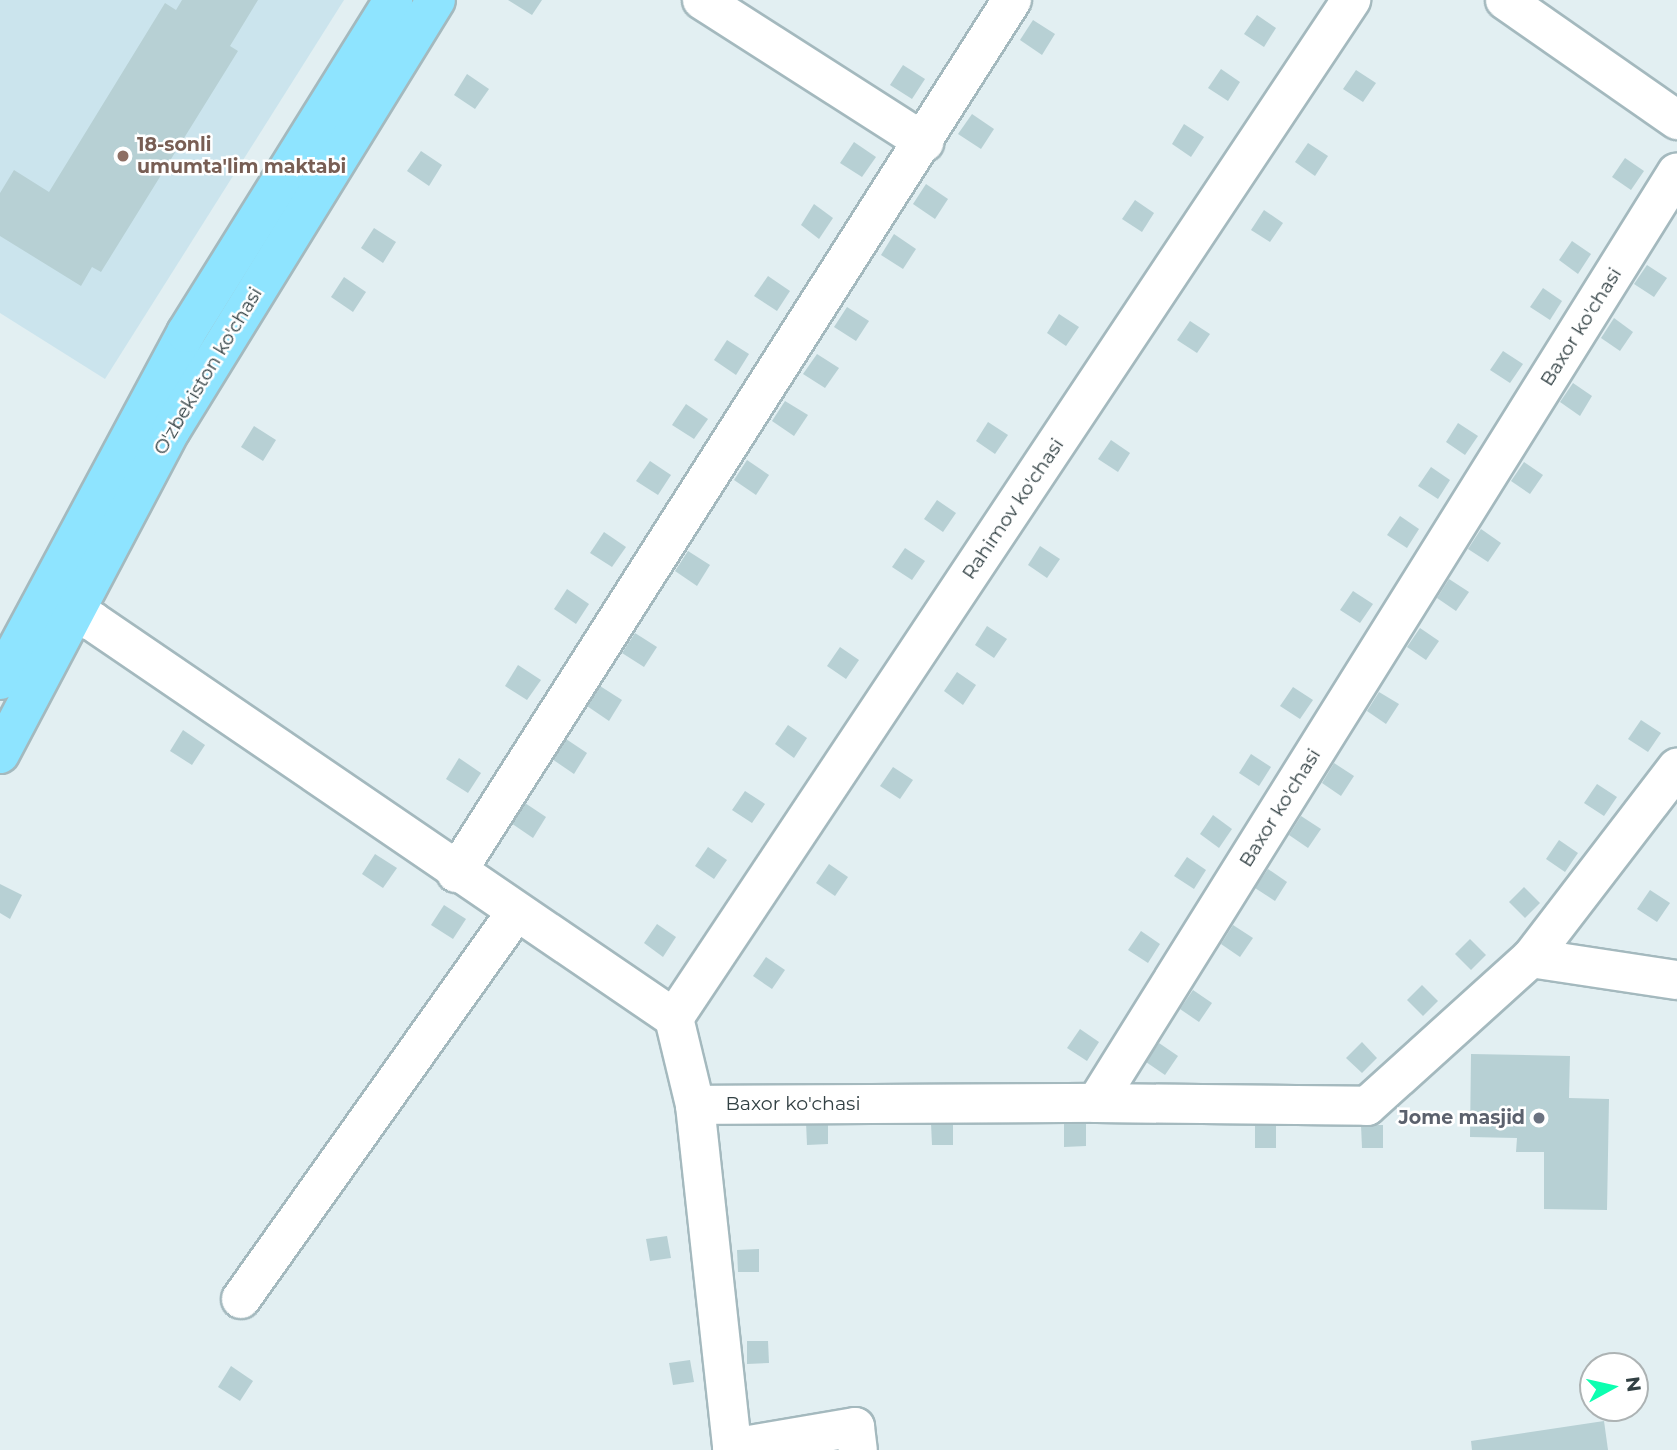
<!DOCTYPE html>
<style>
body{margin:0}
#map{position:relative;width:1677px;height:1450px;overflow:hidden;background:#e2eff2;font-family:Montserrat,sans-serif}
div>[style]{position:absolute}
.education>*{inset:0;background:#cbe4ed}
.building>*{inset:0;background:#b7d0d4}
.roads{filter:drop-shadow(2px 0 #a4b9be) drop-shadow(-2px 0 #a4b9be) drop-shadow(0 2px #a4b9be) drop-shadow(0 -2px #a4b9be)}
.minor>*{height:38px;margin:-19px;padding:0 19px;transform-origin:19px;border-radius:19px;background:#fff}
.major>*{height:38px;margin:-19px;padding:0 19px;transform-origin:19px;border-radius:19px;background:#8ee4ff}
.dots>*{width:19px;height:19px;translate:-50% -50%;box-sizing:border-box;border:4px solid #fff;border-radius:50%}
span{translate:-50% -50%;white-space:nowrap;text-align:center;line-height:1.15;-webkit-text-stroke:5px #fff;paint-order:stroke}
.education-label{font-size:19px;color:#785e54;font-weight:700}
.left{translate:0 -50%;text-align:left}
.street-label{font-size:19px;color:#324144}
.worship-label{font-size:19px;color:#5b616d;font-weight:700}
.right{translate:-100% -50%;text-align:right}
.north{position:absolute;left:1579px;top:1352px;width:70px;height:70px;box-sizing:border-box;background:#fff;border:2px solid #adb3b4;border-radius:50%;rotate:82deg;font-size:19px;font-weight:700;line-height:28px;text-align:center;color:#324144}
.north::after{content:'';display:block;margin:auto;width:24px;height:32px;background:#0cffb0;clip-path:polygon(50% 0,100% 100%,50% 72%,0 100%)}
</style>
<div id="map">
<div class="education">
<i style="clip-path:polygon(0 0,344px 0,105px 379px,0 313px)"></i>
</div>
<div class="building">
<i style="clip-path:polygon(182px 0,258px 0,230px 46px,238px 51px,101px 272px,92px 267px,81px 286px,0 236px,0 193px,14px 170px,49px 192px,165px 3px,176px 10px)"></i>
<i style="clip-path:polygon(508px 0,542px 0,532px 15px)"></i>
<i style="clip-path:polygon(1257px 15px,1276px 28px,1264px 47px,1244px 34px)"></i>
<i style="clip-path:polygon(1033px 20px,1055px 34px,1042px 55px,1020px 40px)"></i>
<i style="clip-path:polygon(903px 65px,925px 79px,912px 99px,890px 85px)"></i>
<i style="clip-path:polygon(1221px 69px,1240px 82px,1228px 101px,1208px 88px)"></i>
<i style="clip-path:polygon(1356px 70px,1376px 83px,1363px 102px,1343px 89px)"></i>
<i style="clip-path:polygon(467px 74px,489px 89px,475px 109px,454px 95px)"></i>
<i style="clip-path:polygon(972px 114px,994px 129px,981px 149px,958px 134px)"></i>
<i style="clip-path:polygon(1184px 124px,1204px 137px,1191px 157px,1172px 144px)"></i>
<i style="clip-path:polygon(854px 142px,876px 157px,862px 177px,840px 163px)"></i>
<i style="clip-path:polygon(1308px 143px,1328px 156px,1315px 176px,1295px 162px)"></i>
<i style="clip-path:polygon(421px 151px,442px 165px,429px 186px,407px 171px)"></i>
<i style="clip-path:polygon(1625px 158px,1644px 171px,1631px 190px,1612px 177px)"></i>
<i style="clip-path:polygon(926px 184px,948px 199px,935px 219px,913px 204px)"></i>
<i style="clip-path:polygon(1135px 200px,1154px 213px,1142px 232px,1122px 219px)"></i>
<i style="clip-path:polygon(814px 204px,833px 218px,819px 239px,801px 225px)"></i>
<i style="clip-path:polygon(1264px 210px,1283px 223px,1270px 242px,1251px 230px)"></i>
<i style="clip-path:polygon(374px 228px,396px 242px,383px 263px,361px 248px)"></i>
<i style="clip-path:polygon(894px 234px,916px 249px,903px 269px,881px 255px)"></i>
<i style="clip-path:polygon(1572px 241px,1591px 254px,1578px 274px,1559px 260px)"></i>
<i style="clip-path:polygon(1647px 265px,1667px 278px,1654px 297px,1634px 284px)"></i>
<i style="clip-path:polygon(768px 276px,790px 291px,777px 311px,754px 296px)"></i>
<i style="clip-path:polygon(344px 277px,366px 292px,353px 312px,331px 297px)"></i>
<i style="clip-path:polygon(1543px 288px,1562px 301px,1550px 320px,1530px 307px)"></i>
<i style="clip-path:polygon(847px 307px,869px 321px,856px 341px,834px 327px)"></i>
<i style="clip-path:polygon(1059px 314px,1079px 327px,1066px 346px,1047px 333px)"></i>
<i style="clip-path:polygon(1614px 318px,1633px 332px,1620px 351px,1601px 338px)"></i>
<i style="clip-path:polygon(1190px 321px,1210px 334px,1197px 353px,1177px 340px)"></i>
<i style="clip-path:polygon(727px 340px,749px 354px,736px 375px,714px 360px)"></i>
<i style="clip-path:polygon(1503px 351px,1523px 364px,1510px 383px,1490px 370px)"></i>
<i style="clip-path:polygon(817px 354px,839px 368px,825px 388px,803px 374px)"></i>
<i style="clip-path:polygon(1573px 383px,1592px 396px,1580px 416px,1560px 402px)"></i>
<i style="clip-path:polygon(785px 401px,808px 415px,794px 436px,772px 421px)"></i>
<i style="clip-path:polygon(686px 404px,708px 419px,694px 439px,672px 425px)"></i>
<i style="clip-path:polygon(988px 422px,1008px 435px,995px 454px,976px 441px)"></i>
<i style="clip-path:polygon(1458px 423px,1478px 436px,1465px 455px,1446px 442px)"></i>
<i style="clip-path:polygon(254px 426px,276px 440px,263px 461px,241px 447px)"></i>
<i style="clip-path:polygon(1111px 440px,1130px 453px,1118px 472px,1098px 459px)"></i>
<i style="clip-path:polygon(747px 460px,769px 475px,756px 495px,734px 480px)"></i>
<i style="clip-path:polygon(650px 461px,671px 475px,658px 495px,636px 481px)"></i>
<i style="clip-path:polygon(1524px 462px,1543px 475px,1530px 494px,1511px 481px)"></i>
<i style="clip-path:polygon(1431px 467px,1450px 480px,1438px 499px,1418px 486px)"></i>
<i style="clip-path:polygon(937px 500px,956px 513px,943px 532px,924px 519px)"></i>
<i style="clip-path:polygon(1400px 516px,1419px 529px,1407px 548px,1387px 535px)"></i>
<i style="clip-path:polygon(1481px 529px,1501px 543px,1488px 562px,1468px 549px)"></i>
<i style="clip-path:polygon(604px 532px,626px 547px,612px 567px,590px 553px)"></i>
<i style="clip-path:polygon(1040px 546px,1060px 559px,1047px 578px,1028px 565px)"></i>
<i style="clip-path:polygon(905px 548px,925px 561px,912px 580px,892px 567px)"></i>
<i style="clip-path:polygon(688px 551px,710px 565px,697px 586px,675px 571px)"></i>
<i style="clip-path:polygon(1449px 579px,1469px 592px,1456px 611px,1437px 598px)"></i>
<i style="clip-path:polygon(567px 589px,589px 604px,576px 624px,554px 609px)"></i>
<i style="clip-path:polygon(1353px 591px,1373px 604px,1360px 623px,1340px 610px)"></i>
<i style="clip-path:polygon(987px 626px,1007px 639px,994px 658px,975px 645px)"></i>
<i style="clip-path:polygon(1420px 628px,1439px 641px,1426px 660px,1407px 647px)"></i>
<i style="clip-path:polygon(635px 633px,657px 647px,644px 667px,622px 653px)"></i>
<i style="clip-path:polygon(840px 647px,859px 660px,846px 679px,827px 666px)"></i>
<i style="clip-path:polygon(518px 665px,541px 680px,527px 700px,505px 686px)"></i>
<i style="clip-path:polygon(957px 672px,976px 685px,963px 705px,944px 691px)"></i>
<i style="clip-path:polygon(600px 686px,622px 700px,609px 721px,587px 706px)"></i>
<i style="clip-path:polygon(1293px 687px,1313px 700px,1300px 719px,1280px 706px)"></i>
<i style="clip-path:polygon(1379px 692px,1399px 704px,1386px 724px,1367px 711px)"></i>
<i style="clip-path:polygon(1641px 720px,1661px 733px,1648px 752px,1628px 739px)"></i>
<i style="clip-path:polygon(788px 725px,807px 738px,794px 758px,775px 744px)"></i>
<i style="clip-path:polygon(183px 730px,205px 745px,192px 765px,170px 751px)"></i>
<i style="clip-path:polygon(566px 739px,587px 753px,574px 774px,552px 759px)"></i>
<i style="clip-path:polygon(1251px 754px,1271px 767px,1259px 786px,1239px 773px)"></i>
<i style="clip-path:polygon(459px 758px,481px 773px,468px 793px,446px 779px)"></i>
<i style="clip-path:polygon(1334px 763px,1354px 776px,1341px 796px,1322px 783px)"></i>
<i style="clip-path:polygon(893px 767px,913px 780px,900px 799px,880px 786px)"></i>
<i style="clip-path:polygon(1597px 784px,1617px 797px,1604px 816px,1584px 803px)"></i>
<i style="clip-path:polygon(745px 791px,765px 804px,752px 823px,732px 810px)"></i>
<i style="clip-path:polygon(525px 803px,546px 817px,533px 838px,511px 823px)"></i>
<i style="clip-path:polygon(1213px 815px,1232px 829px,1219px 848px,1200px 834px)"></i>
<i style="clip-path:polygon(1301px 816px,1321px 829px,1308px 848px,1289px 835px)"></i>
<i style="clip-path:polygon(1559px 840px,1578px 853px,1565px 872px,1546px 859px)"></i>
<i style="clip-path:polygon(708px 847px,727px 860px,714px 879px,695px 866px)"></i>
<i style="clip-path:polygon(375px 854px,397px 868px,383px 888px,362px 874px)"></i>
<i style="clip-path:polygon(1187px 857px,1206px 870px,1194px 889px,1174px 876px)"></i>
<i style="clip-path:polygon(829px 864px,848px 877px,835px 896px,816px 883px)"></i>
<i style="clip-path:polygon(1268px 869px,1287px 882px,1275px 901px,1255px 888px)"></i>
<i style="clip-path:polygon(0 884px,22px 895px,10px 919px,0 913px)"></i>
<i style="clip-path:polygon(1524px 887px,1540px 903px,1525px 918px,1509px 902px)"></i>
<i style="clip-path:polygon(1650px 890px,1670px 903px,1657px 922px,1637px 909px)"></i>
<i style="clip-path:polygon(444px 905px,466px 919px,453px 939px,431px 925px)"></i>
<i style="clip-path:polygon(657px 924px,676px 937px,663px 957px,644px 943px)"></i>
<i style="clip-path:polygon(1233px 925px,1253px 938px,1240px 957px,1221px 944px)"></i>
<i style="clip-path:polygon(1141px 931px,1160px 944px,1148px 963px,1128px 950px)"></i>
<i style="clip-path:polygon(1470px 939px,1486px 955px,1471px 970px,1455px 954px)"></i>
<i style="clip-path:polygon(766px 957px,785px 970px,772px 989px,753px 976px)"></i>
<i style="clip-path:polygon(1422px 985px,1438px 1001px,1423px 1016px,1407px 1000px)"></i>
<i style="clip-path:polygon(1193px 990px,1212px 1003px,1199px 1022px,1180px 1009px)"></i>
<i style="clip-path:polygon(1080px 1029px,1099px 1042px,1087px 1061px,1067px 1048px)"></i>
<i style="clip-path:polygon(1362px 1042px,1377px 1058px,1362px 1073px,1346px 1058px)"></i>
<i style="clip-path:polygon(1159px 1043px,1178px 1056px,1165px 1075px,1146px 1062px)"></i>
<i style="clip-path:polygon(1471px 1054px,1570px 1056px,1569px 1098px,1609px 1099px,1607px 1210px,1544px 1209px,1544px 1152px,1516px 1152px,1517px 1138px,1470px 1137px)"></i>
<i style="clip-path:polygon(806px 1122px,828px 1122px,828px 1144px,807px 1145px)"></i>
<i style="clip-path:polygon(931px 1123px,953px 1123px,953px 1145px,932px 1145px)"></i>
<i style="clip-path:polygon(1064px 1124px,1086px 1124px,1086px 1146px,1064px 1147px)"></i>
<i style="clip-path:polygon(1276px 1125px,1276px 1148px,1255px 1148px,1255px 1126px)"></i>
<i style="clip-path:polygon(1361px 1125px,1383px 1125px,1383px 1148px,1362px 1148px)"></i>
<i style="clip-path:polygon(667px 1236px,671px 1258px,650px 1261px,646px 1239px)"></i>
<i style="clip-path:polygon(759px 1249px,759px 1272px,738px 1272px,737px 1250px)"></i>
<i style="clip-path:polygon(747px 1341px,768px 1341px,769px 1363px,747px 1364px)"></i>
<i style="clip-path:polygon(690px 1360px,694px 1382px,673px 1385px,669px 1363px)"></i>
<i style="clip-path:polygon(231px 1366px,253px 1381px,240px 1401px,218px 1387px)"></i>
<i style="clip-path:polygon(1604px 1421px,1608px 1450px,1472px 1450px,1471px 1441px)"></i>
</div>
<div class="roads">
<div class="minor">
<i style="left:702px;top:0;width:264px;rotate:32.6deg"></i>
<i style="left:1505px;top:0;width:210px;rotate:34.9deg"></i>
<i style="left:72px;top:616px;width:21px;rotate:14deg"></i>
<i style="left:92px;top:621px;width:705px;rotate:34.3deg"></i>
<i style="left:456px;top:873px;width:1035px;rotate:-57.51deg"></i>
<i style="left:1531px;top:958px;width:148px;rotate:8.6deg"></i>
<i style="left:674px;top:1018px;width:89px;rotate:76.4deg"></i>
<i style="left:695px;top:1105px;width:401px;rotate:-0.3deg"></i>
<i style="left:1096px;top:1103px;width:1097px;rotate:-58.03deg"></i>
<i style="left:674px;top:1018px;width:1223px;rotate:-56.37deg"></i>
<i style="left:1096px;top:1103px;width:271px;rotate:0.6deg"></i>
<i style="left:1367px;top:1106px;width:221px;rotate:-42.1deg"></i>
<i style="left:1531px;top:958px;width:240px;rotate:-52.5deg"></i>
<i style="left:695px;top:1105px;width:345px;rotate:83.8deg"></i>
<i style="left:732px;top:1448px;width:125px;rotate:-9.7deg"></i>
<i style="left:855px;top:1427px;width:23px;rotate:83deg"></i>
<i style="left:241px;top:1299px;width:475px;rotate:-54.6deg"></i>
</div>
<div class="major">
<i style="left:0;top:680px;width:394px;rotate:-61.8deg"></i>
<i style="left:186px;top:333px;width:392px;rotate:-58.1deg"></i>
<i style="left:0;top:754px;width:366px;rotate:-62.2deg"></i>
<i style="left:171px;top:430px;width:505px;rotate:-58.36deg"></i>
</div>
</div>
<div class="dots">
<i style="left:123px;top:156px;background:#8d6e63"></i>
<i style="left:1539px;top:1118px;background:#6b7280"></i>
</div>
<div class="education-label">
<span class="left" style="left:137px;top:156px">18-sonli<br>umumta'lim maktabi</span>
</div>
<div class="street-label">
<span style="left:1581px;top:327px;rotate:-58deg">Baxor ko'chasi</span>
<span style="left:208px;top:371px;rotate:-59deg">O'zbekiston ko'chasi</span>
<span style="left:1013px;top:509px;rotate:-56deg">Rahimov ko'chasi</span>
<span style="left:1280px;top:808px;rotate:-58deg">Baxor ko'chasi</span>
<span style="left:793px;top:1104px">Baxor ko'chasi</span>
</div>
<div class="worship-label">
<span class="right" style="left:1525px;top:1118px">Jome masjid</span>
</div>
<div class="north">N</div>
</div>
